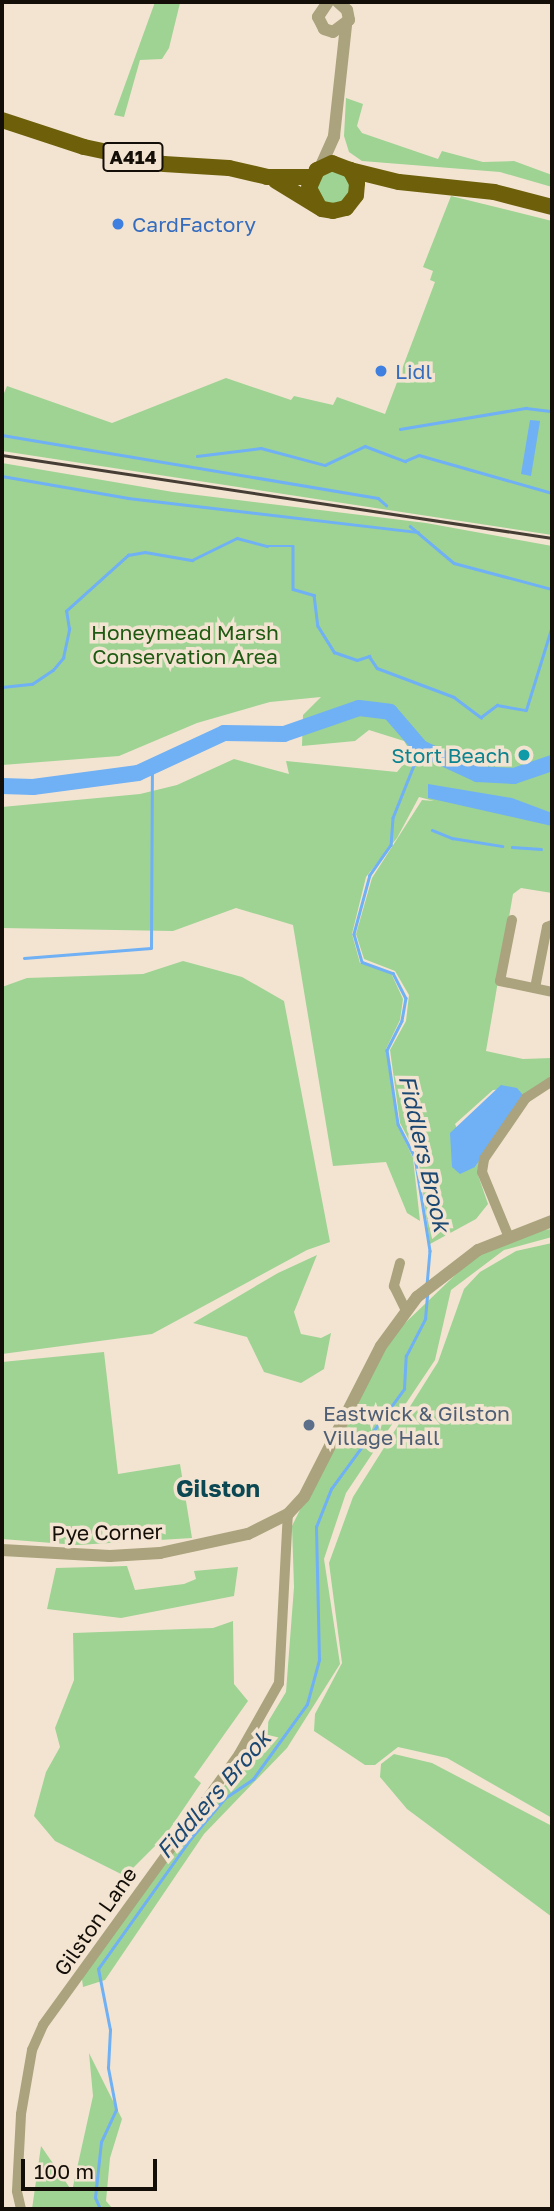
<!DOCTYPE html>
<style>
body{margin:0}
#map{position:relative;width:554px;height:2211px;overflow:hidden;background:#f3e4d1;font-family:"Golos Text",sans-serif}
div>[style]{position:absolute}
.green>*{inset:0;background:#9ed394}
.water>*{inset:0;background:#70b0f4}
.stream>*{height:2.5px;margin:-1.25px;padding:0 1.25px;transform-origin:1.25px;border-radius:1.25px;background:#70b0f4}
.river>*{height:16px;margin:-8px;padding:0 8px;transform-origin:8px;border-radius:8px;background:#70b0f4}
.minor>*{height:10px;margin:-5px;padding:0 5px;transform-origin:5px;border-radius:5px;background:#aaa37d}
.tertiary>*{height:12px;margin:-6px;padding:0 6px;transform-origin:6px;border-radius:6px;background:#aaa37d}
.trunk>*{height:16px;margin:-8px;padding:0 8px;transform-origin:8px;border-radius:8px;background:#6e600a}
.rail>*{height:2.5px;margin:-1.25px;padding:0 1.25px;transform-origin:1.25px;border-radius:1.25px;background:#463e35}
.dots>*{width:19px;height:19px;translate:-50% -50%;box-sizing:border-box;border:4px solid #f3e4d1;border-radius:50%}
span{translate:-50% -50%;white-space:nowrap;text-align:center;line-height:1.15;-webkit-text-stroke:7px #f3e4d1;paint-order:stroke}
.shield-label span{padding:2px 5px;background:#f3e4d1;border:2px solid;border-radius:5px;-webkit-text-stroke-width:0}
.shield-label{font-size:19px;color:#130e08;font-weight:700}
.shop-label{font-size:21px;color:#366cbe}
.left{translate:0 -50%;text-align:left}
.park-label{font-size:21px;color:#1f5a13}
.culture-label{font-size:21px;color:#0d838f}
.right{translate:-100% -50%;text-align:right}
.service-label{font-size:21px;color:#4e5e75}
.street-label{font-size:21px;color:#130e08}
.water-label{font-size:23px;color:#1b4773;font-style:italic}
.quarter-label{font-size:24px;color:#0c4853;font-weight:700}
.frame{position:absolute;inset:0;border:4px solid #130e08;pointer-events:none}
.scale{position:absolute;left:21px;top:2159px;width:136px;height:32px;box-sizing:border-box;border:4px solid #130e08;border-top:0;padding-left:9px;font-size:21px;line-height:24px;white-space:nowrap;color:#130e08;-webkit-text-stroke:5px #f3e4d1;paint-order:stroke}
</style>
<div id="map">
<div class="green">
<i style="clip-path:polygon(155px 2px,180px 3px,169px 48px,162px 59px,140px 60px,124px 117px,114px 115px)"></i>
<i style="clip-path:polygon(346px 98px,363px 104px,357px 126px,362px 133px,438px 159px,442px 151px,483px 162px,514px 161px,552px 175px,552px 187px,500px 172px,362px 161px,349px 152px,344px 136px)"></i>
<i style="clip-path:polygon(327px 170px,343px 173px,350px 182px,350px 193px,338px 205px,322px 202px,316px 182px)"></i>
<i style="clip-path:polygon(451px 196px,552px 221px,552px 535px,2px 451px,2px 398px,7px 386px,112px 423px,226px 378px,291px 400px,294px 396px,333px 405px,337px 397px,385px 414px,435px 282px,430px 280px,433px 271px,423px 267px)"></i>
<i style="clip-path:polygon(evenodd,2px 463px,173px 492px,426px 523px,552px 546px,552px 893px,521px 888px,513px 894px,486px 1051px,523px 1059px,552px 1058px,552px 1074px,480px 1159px,477px 1172px,488px 1204px,476px 1219px,430px 1244px,418px 1157px,400px 1123px,390px 1050px,406px 1021px,409px 995px,395px 971px,364px 959px,356px 934px,372px 878px,422px 800px,434px 801px,419px 797px,397px 838px,366px 877px,352px 934px,360px 963px,391px 973px,403px 999px,400px 1020px,386px 1049px,397px 1124px,413px 1158px,420px 1221px,407px 1213px,386px 1162px,333px 1166px,293px 925px,236px 908px,173px 931px,2px 928px,2px 807px,140px 794px,177px 785px,234px 759px,289px 774px,286px 761px,397px 772px,412px 754px,404px 741px,369px 730px,355px 741px,302px 746px,303px 715px,321px 697px,270px 702px,197px 723px,119px 756px,2px 765px,2px 463px,516px 1088px,512px 1105px,475px 1167px,455px 1124px,493px 1090px,516px 1088px)"></i>
<i style="clip-path:polygon(183px 961px,242px 977px,284px 1001px,330px 1242px,307px 1250px,152px 1334px,2px 1354px,2px 987px,27px 978px,143px 974px)"></i>
<i style="clip-path:polygon(552px 1229px,552px 1237px,504px 1250px,451px 1290px,435px 1360px,346px 1493px,324px 1559px,340px 1664px,287px 1748px,204px 1834px,105px 1980px,83px 1987px,81px 1971px,248px 1755px,286px 1692px,294px 1587px,292px 1526px,381px 1346px,472px 1259px,523px 1232px)"></i>
<i style="clip-path:polygon(552px 1243px,552px 1818px,447px 1758px,398px 1747px,375px 1765px,365px 1765px,314px 1731px,315px 1714px,342px 1663px,329px 1563px,353px 1497px,438px 1362px,464px 1289px,480px 1272px,516px 1251px)"></i>
<i style="clip-path:polygon(317px 1255px,294px 1312px,301px 1334px,321px 1338px,331px 1333px,324px 1369px,301px 1383px,264px 1372px,247px 1337px,193px 1323px,278px 1273px)"></i>
<i style="clip-path:polygon(104px 1352px,118px 1474px,180px 1464px,192px 1538px,77px 1545px,2px 1539px,2px 1362px)"></i>
<i style="clip-path:polygon(127px 1566px,135px 1590px,184px 1584px,196px 1579px,194px 1571px,238px 1567px,234px 1596px,121px 1618px,47px 1609px,56px 1568px)"></i>
<i style="clip-path:polygon(233px 1621px,234px 1684px,248px 1701px,194px 1777px,201px 1783px,165px 1836px,125px 1876px,55px 1841px,34px 1816px,46px 1772px,60px 1747px,55px 1728px,74px 1680px,73px 1633px,213px 1628px)"></i>
<i style="clip-path:polygon(394px 1754px,432px 1763px,552px 1826px,552px 1917px,407px 1809px,380px 1777px,381px 1764px)"></i>
<i style="clip-path:polygon(89px 2053px,122px 2119px,110px 2158px,106px 2201px,113px 2209px,32px 2209px,41px 2146px,72px 2191px,93px 2096px)"></i>
</div>
<div class="water">
<i style="clip-path:polygon(530px 420px,540px 421px,531px 476px,521px 474px)"></i>
<i style="clip-path:polygon(428px 784px,512px 798px,552px 813px,552px 826px,428px 798px)"></i>
<i style="clip-path:polygon(501px 1085px,517px 1088px,523px 1095px,475px 1167px,460px 1174px,452px 1167px,450px 1133px)"></i>
</div>
<div class="stream">
<i style="left:400px;top:429px;width:128px;rotate:-9.5deg"></i>
<i style="left:526px;top:408px;width:26px;rotate:7deg"></i>
<i style="left:2px;top:435px;width:381px;rotate:9.5deg"></i>
<i style="left:378px;top:498px;width:11px;rotate:41deg"></i>
<i style="left:197px;top:456px;width:64px;rotate:-7.1deg"></i>
<i style="left:261px;top:448px;width:66px;rotate:14.9deg"></i>
<i style="left:325px;top:465px;width:44px;rotate:-25.4deg"></i>
<i style="left:365px;top:446px;width:43px;rotate:20.6deg"></i>
<i style="left:405px;top:461px;width:15px;rotate:-23deg"></i>
<i style="left:419px;top:455px;width:138px;rotate:15.9deg"></i>
<i style="left:2px;top:476px;width:128px;rotate:9.9deg"></i>
<i style="left:128px;top:498px;width:292px;rotate:6.7deg"></i>
<i style="left:410px;top:526px;width:57px;rotate:40.1deg"></i>
<i style="left:454px;top:563px;width:101px;rotate:14.9deg"></i>
<i style="left:2px;top:687px;width:30px;rotate:-6deg"></i>
<i style="left:32px;top:684px;width:25px;rotate:-34deg"></i>
<i style="left:53px;top:670px;width:16px;rotate:-50deg"></i>
<i style="left:63px;top:658px;width:30px;rotate:-78deg"></i>
<i style="left:69px;top:629px;width:18px;rotate:-99deg"></i>
<i style="left:66px;top:611px;width:84px;rotate:-42.1deg"></i>
<i style="left:128px;top:555px;width:17px;rotate:-10deg"></i>
<i style="left:145px;top:552px;width:48px;rotate:9.7deg"></i>
<i style="left:192px;top:560px;width:50px;rotate:-26.1deg"></i>
<i style="left:237px;top:538px;width:31px;rotate:15deg"></i>
<i style="left:267px;top:546px;width:26px"></i>
<i style="left:293px;top:546px;width:43px;rotate:90deg"></i>
<i style="left:293px;top:589px;width:22px;rotate:16deg"></i>
<i style="left:314px;top:595px;width:31px;rotate:83deg"></i>
<i style="left:318px;top:626px;width:31px;rotate:58deg"></i>
<i style="left:334px;top:652px;width:24px;rotate:19deg"></i>
<i style="left:357px;top:660px;width:13px;rotate:-18deg"></i>
<i style="left:369px;top:656px;width:14px;rotate:56deg"></i>
<i style="left:377px;top:668px;width:82px;rotate:20.6deg"></i>
<i style="left:454px;top:697px;width:34px;rotate:37deg"></i>
<i style="left:481px;top:717px;width:20px;rotate:-37deg"></i>
<i style="left:497px;top:705px;width:29px;rotate:10deg"></i>
<i style="left:526px;top:710px;width:88px;rotate:-72.8deg"></i>
<i style="left:421px;top:748px;width:75px;rotate:111.8deg"></i>
<i style="left:393px;top:818px;width:27px;rotate:94deg"></i>
<i style="left:391px;top:845px;width:37px;rotate:125deg"></i>
<i style="left:370px;top:875px;width:61px;rotate:105.2deg"></i>
<i style="left:354px;top:934px;width:29px;rotate:74deg"></i>
<i style="left:362px;top:962px;width:33px;rotate:20deg"></i>
<i style="left:393px;top:973px;width:28px;rotate:63deg"></i>
<i style="left:406px;top:998px;width:23px;rotate:100deg"></i>
<i style="left:402px;top:1021px;width:33px;rotate:117deg"></i>
<i style="left:387px;top:1050px;width:75px;rotate:81.5deg"></i>
<i style="left:398px;top:1124px;width:37px;rotate:63deg"></i>
<i style="left:415px;top:1157px;width:95px;rotate:80.9deg"></i>
<i style="left:430px;top:1251px;width:33px;rotate:95deg"></i>
<i style="left:432px;top:830px;width:22px;rotate:22deg"></i>
<i style="left:452px;top:838px;width:51px;rotate:9.1deg"></i>
<i style="left:512px;top:847px;width:29px;rotate:4deg"></i>
<i style="left:24px;top:958px;width:127px;rotate:-4.5deg"></i>
<i style="left:151px;top:948px;width:182px;rotate:-89.7deg"></i>
<i style="left:100px;top:2209px;width:12px;rotate:-114deg"></i>
<i style="left:95px;top:2198px;width:56px;rotate:-83.9deg"></i>
<i style="left:101px;top:2142px;width:35px;rotate:-65deg"></i>
<i style="left:116px;top:2110px;width:43px;rotate:-100.8deg"></i>
<i style="left:108px;top:2068px;width:38px;rotate:-87deg"></i>
<i style="left:110px;top:2030px;width:62px;rotate:-101.1deg"></i>
<i style="left:98px;top:1969px;width:161px;rotate:-54.6deg"></i>
<i style="left:191px;top:1838px;width:52px;rotate:-49.6deg"></i>
<i style="left:225px;top:1798px;width:34px;rotate:-34deg"></i>
<i style="left:253px;top:1779px;width:92px;rotate:-54.2deg"></i>
<i style="left:307px;top:1704px;width:46px;rotate:-74.7deg"></i>
<i style="left:319px;top:1660px;width:133px;rotate:-91.3deg"></i>
<i style="left:316px;top:1527px;width:41px;rotate:-68.5deg"></i>
<i style="left:331px;top:1489px;width:124px;rotate:-53.9deg"></i>
<i style="left:404px;top:1389px;width:33px;rotate:-87deg"></i>
<i style="left:406px;top:1356px;width:42px;rotate:-62.8deg"></i>
<i style="left:425px;top:1319px;width:25px;rotate:-85deg"></i>
</div>
<div class="river">
<i style="left:2px;top:786px;width:31px;rotate:2deg"></i>
<i style="left:33px;top:787px;width:106px;rotate:-7.6deg"></i>
<i style="left:138px;top:773px;width:95px;rotate:-24.9deg"></i>
<i style="left:224px;top:733px;width:60px;rotate:1deg"></i>
<i style="left:284px;top:734px;width:79px;rotate:-19.1deg"></i>
<i style="left:359px;top:708px;width:31px;rotate:7deg"></i>
<i style="left:390px;top:712px;width:48px;rotate:49.3deg"></i>
<i style="left:421px;top:748px;width:62px;rotate:24.9deg"></i>
<i style="left:477px;top:774px;width:37px;rotate:3deg"></i>
<i style="left:514px;top:776px;width:40px;rotate:-18.9deg"></i>
</div>
<div class="minor">
<i style="left:512px;top:920px;width:62px;rotate:101.1deg"></i>
<i style="left:500px;top:981px;width:53px;rotate:11.9deg"></i>
<i style="left:535px;top:988px;width:62px;rotate:-78.9deg"></i>
<i style="left:547px;top:927px;width:5px;rotate:-22deg"></i>
<i style="left:508px;top:1235px;width:68px;rotate:-112.4deg"></i>
<i style="left:482px;top:1172px;width:13px;rotate:-81deg"></i>
<i style="left:484px;top:1159px;width:74px;rotate:-55.5deg"></i>
<i style="left:526px;top:1098px;width:31px;rotate:-33deg"></i>
<i style="left:400px;top:1263px;width:24px;rotate:105deg"></i>
<i style="left:394px;top:1286px;width:28px;rotate:64deg"></i>
<i style="left:21px;top:2209px;width:18px;rotate:-103deg"></i>
<i style="left:17px;top:2191px;width:77px;rotate:-87deg"></i>
<i style="left:21px;top:2114px;width:65px;rotate:-80.2deg"></i>
<i style="left:32px;top:2050px;width:27px;rotate:-66deg"></i>
<i style="left:43px;top:2025px;width:334px;rotate:-54.1deg"></i>
<i style="left:239px;top:1754px;width:81px;rotate:-60.6deg"></i>
<i style="left:279px;top:1683px;width:169px;rotate:-87deg"></i>
</div>
<div class="tertiary">
<i style="left:328px;top:2px;width:18px;rotate:124deg"></i>
<i style="left:318px;top:17px;width:13px;rotate:63deg"></i>
<i style="left:324px;top:29px;width:9px;rotate:18deg"></i>
<i style="left:333px;top:32px;width:20px;rotate:-37deg"></i>
<i style="left:349px;top:20px;width:10px;rotate:-101deg"></i>
<i style="left:347px;top:10px;width:12px;rotate:-138deg"></i>
<i style="left:320px;top:168px;width:35px;rotate:-66deg"></i>
<i style="left:334px;top:136px;width:112px;rotate:-83.8deg"></i>
<i style="left:2px;top:1550px;width:108px;rotate:3.2deg"></i>
<i style="left:110px;top:1556px;width:50px;rotate:-3.4deg"></i>
<i style="left:160px;top:1553px;width:90px;rotate:-12.2deg"></i>
<i style="left:248px;top:1534px;width:45px;rotate:-26.6deg"></i>
<i style="left:288px;top:1514px;width:23px;rotate:-47deg"></i>
<i style="left:304px;top:1497px;width:169px;rotate:-63deg"></i>
<i style="left:381px;top:1346px;width:61px;rotate:-53.7deg"></i>
<i style="left:417px;top:1297px;width:77px;rotate:-37.6deg"></i>
<i style="left:478px;top:1250px;width:79px;rotate:-21.4deg"></i>
</div>
<div class="trunk">
<i style="left:2px;top:120px;width:86px;rotate:18.2deg"></i>
<i style="left:84px;top:147px;width:82px;rotate:12deg"></i>
<i style="left:164px;top:164px;width:65px;rotate:3.5deg"></i>
<i style="left:229px;top:168px;width:39px;rotate:13deg"></i>
<i style="left:267px;top:177px;width:45px"></i>
<i style="left:350px;top:170px;width:50px;rotate:13.8deg"></i>
<i style="left:399px;top:182px;width:96px;rotate:6deg"></i>
<i style="left:494px;top:192px;width:60px;rotate:14.5deg"></i>
<i style="left:276px;top:181px;width:54px;rotate:31.3deg"></i>
<i style="left:322px;top:209px;width:11px;rotate:10deg"></i>
<i style="left:333px;top:211px;width:13px;rotate:-13deg"></i>
<i style="left:346px;top:208px;width:16px;rotate:-52deg"></i>
<i style="left:356px;top:195px;width:12px;rotate:-85deg"></i>
<i style="left:357px;top:183px;width:15px;rotate:-118deg"></i>
<i style="left:350px;top:170px;width:19px;rotate:-159deg"></i>
<i style="left:332px;top:163px;width:17px;rotate:155deg"></i>
<i style="left:317px;top:170px;width:20px;rotate:114deg"></i>
<i style="left:309px;top:188px;width:19px;rotate:62deg"></i>
</div>
<div class="rail">
<i style="left:2px;top:455px;width:556px;rotate:8.58deg"></i>
</div>
<div class="dots">
<i style="left:118px;top:224px;background:#3f7fe0"></i>
<i style="left:381px;top:371px;background:#3f7fe0"></i>
<i style="left:524px;top:755px;background:#0f9aa8"></i>
<i style="left:309px;top:1425px;background:#5c6f8a"></i>
</div>
<div class="shield-label">
<span style="left:133px;top:157px">A414</span>
</div>
<div class="shop-label">
<span class="left" style="left:132px;top:224px">CardFactory</span>
<span class="left" style="left:395px;top:371px">Lidl</span>
</div>
<div class="park-label">
<span style="left:185px;top:644px">Honeymead Marsh<br>Conservation Area</span>
</div>
<div class="culture-label">
<span class="right" style="left:510px;top:755px">Stort Beach</span>
</div>
<div class="service-label">
<span class="left" style="left:323px;top:1425px">Eastwick &amp; Gilston<br>Village Hall</span>
</div>
<div class="street-label">
<span style="left:107px;top:1532px;rotate:-1deg">Pye Corner</span>
<span style="left:95px;top:1921px;rotate:-55deg">Gilston Lane</span>
</div>
<div class="water-label">
<span style="left:425px;top:1153px;rotate:77deg">Fiddlers Brook</span>
<span style="left:213px;top:1794px;rotate:-49deg">Fiddlers Brook</span>
</div>
<div class="quarter-label">
<span style="left:218px;top:1488px">Gilston</span>
</div>
<div class="frame"></div>
<div class="scale">100 m</div>
</div>
